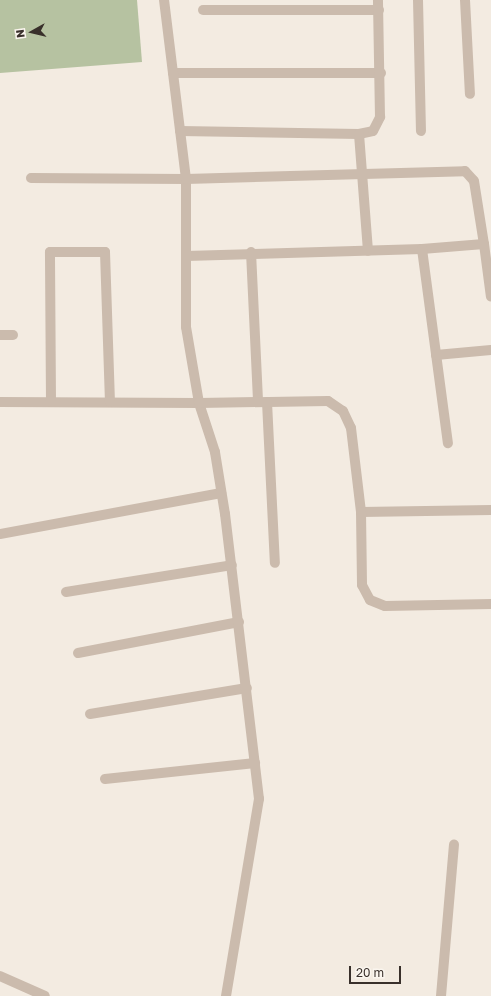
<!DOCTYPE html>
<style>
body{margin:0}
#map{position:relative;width:491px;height:996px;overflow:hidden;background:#f3ebe1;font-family:"Golos Text",sans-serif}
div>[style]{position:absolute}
.green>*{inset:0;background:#b6c2a1}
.minor>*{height:10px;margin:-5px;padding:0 5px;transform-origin:5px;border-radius:5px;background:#cbbbad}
span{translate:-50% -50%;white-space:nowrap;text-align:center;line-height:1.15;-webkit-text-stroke:3.5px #faf5ee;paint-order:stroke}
.north{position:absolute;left:12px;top:12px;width:40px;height:40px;-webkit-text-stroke:3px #faf5ee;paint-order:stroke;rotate:262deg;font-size:11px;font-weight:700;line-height:16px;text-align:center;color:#39302b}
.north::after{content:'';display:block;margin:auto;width:14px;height:18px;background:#39302b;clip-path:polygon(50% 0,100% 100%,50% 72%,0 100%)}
.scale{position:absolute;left:349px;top:966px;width:52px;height:18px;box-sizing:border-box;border:2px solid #39302b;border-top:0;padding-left:5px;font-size:12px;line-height:14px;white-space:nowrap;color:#39302b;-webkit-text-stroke:3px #faf5ee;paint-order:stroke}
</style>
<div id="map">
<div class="green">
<i style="clip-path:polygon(0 0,137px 0,142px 62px,0 73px)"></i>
</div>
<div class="minor">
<i style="left:418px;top:0;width:131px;rotate:88.7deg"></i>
<i style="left:465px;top:0;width:94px;rotate:87deg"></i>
<i style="left:203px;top:10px;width:176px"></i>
<i style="left:173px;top:73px;width:208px"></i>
<i style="left:180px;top:131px;width:179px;rotate:1deg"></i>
<i style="left:359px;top:134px;width:14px;rotate:-12deg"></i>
<i style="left:373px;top:131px;width:16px;rotate:-63deg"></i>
<i style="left:380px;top:117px;width:117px;rotate:-91deg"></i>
<i style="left:359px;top:134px;width:117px;rotate:85.6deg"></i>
<i style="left:31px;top:178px;width:155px;rotate:0.4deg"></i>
<i style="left:186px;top:179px;width:279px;rotate:-1.6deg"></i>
<i style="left:465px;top:171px;width:13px;rotate:48deg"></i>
<i style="left:474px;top:181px;width:64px;rotate:81deg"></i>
<i style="left:422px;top:249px;width:62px;rotate:-4.6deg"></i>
<i style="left:484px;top:244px;width:53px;rotate:82.5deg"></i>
<i style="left:251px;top:252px;width:150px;rotate:87.3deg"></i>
<i style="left:186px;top:256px;width:236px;rotate:-1.7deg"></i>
<i style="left:422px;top:249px;width:196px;rotate:82.4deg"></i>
<i style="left:0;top:335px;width:13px"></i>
<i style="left:436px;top:355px;width:55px;rotate:-5.2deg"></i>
<i style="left:0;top:402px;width:199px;rotate:0.3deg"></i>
<i style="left:199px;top:403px;width:77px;rotate:-99.7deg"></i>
<i style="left:186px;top:327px;width:148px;rotate:-90deg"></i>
<i style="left:186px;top:179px;width:180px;rotate:-97deg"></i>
<i style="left:51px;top:402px;width:150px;rotate:-90.4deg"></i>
<i style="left:50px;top:252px;width:55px"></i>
<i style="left:105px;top:252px;width:150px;rotate:88.1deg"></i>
<i style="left:267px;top:402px;width:161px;rotate:87.2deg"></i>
<i style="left:361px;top:512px;width:130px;rotate:-0.9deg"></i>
<i style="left:0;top:534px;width:225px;rotate:-10.5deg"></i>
<i style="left:66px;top:592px;width:168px;rotate:-9.2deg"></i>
<i style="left:78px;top:653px;width:164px;rotate:-10.9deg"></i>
<i style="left:90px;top:714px;width:159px;rotate:-9.4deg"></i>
<i style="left:105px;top:779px;width:151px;rotate:-6.1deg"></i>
<i style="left:0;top:976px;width:49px;rotate:24deg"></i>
<i style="left:226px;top:996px;width:200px;rotate:-80.5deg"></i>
<i style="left:259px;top:799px;width:287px;rotate:-96.8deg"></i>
<i style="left:225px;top:514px;width:63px;rotate:-99.2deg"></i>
<i style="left:215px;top:452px;width:52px;rotate:-108.1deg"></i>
<i style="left:199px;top:403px;width:129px;rotate:-0.9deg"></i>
<i style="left:328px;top:401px;width:18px;rotate:34deg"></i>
<i style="left:343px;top:411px;width:19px;rotate:65deg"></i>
<i style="left:351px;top:428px;width:85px;rotate:83.2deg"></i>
<i style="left:361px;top:512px;width:73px;rotate:89.2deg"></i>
<i style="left:362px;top:585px;width:17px;rotate:62deg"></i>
<i style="left:370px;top:600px;width:16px;rotate:22deg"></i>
<i style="left:385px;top:606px;width:106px;rotate:-1.1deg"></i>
<i style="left:441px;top:996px;width:152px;rotate:-85.1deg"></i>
</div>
<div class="north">N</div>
<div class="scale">20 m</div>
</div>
